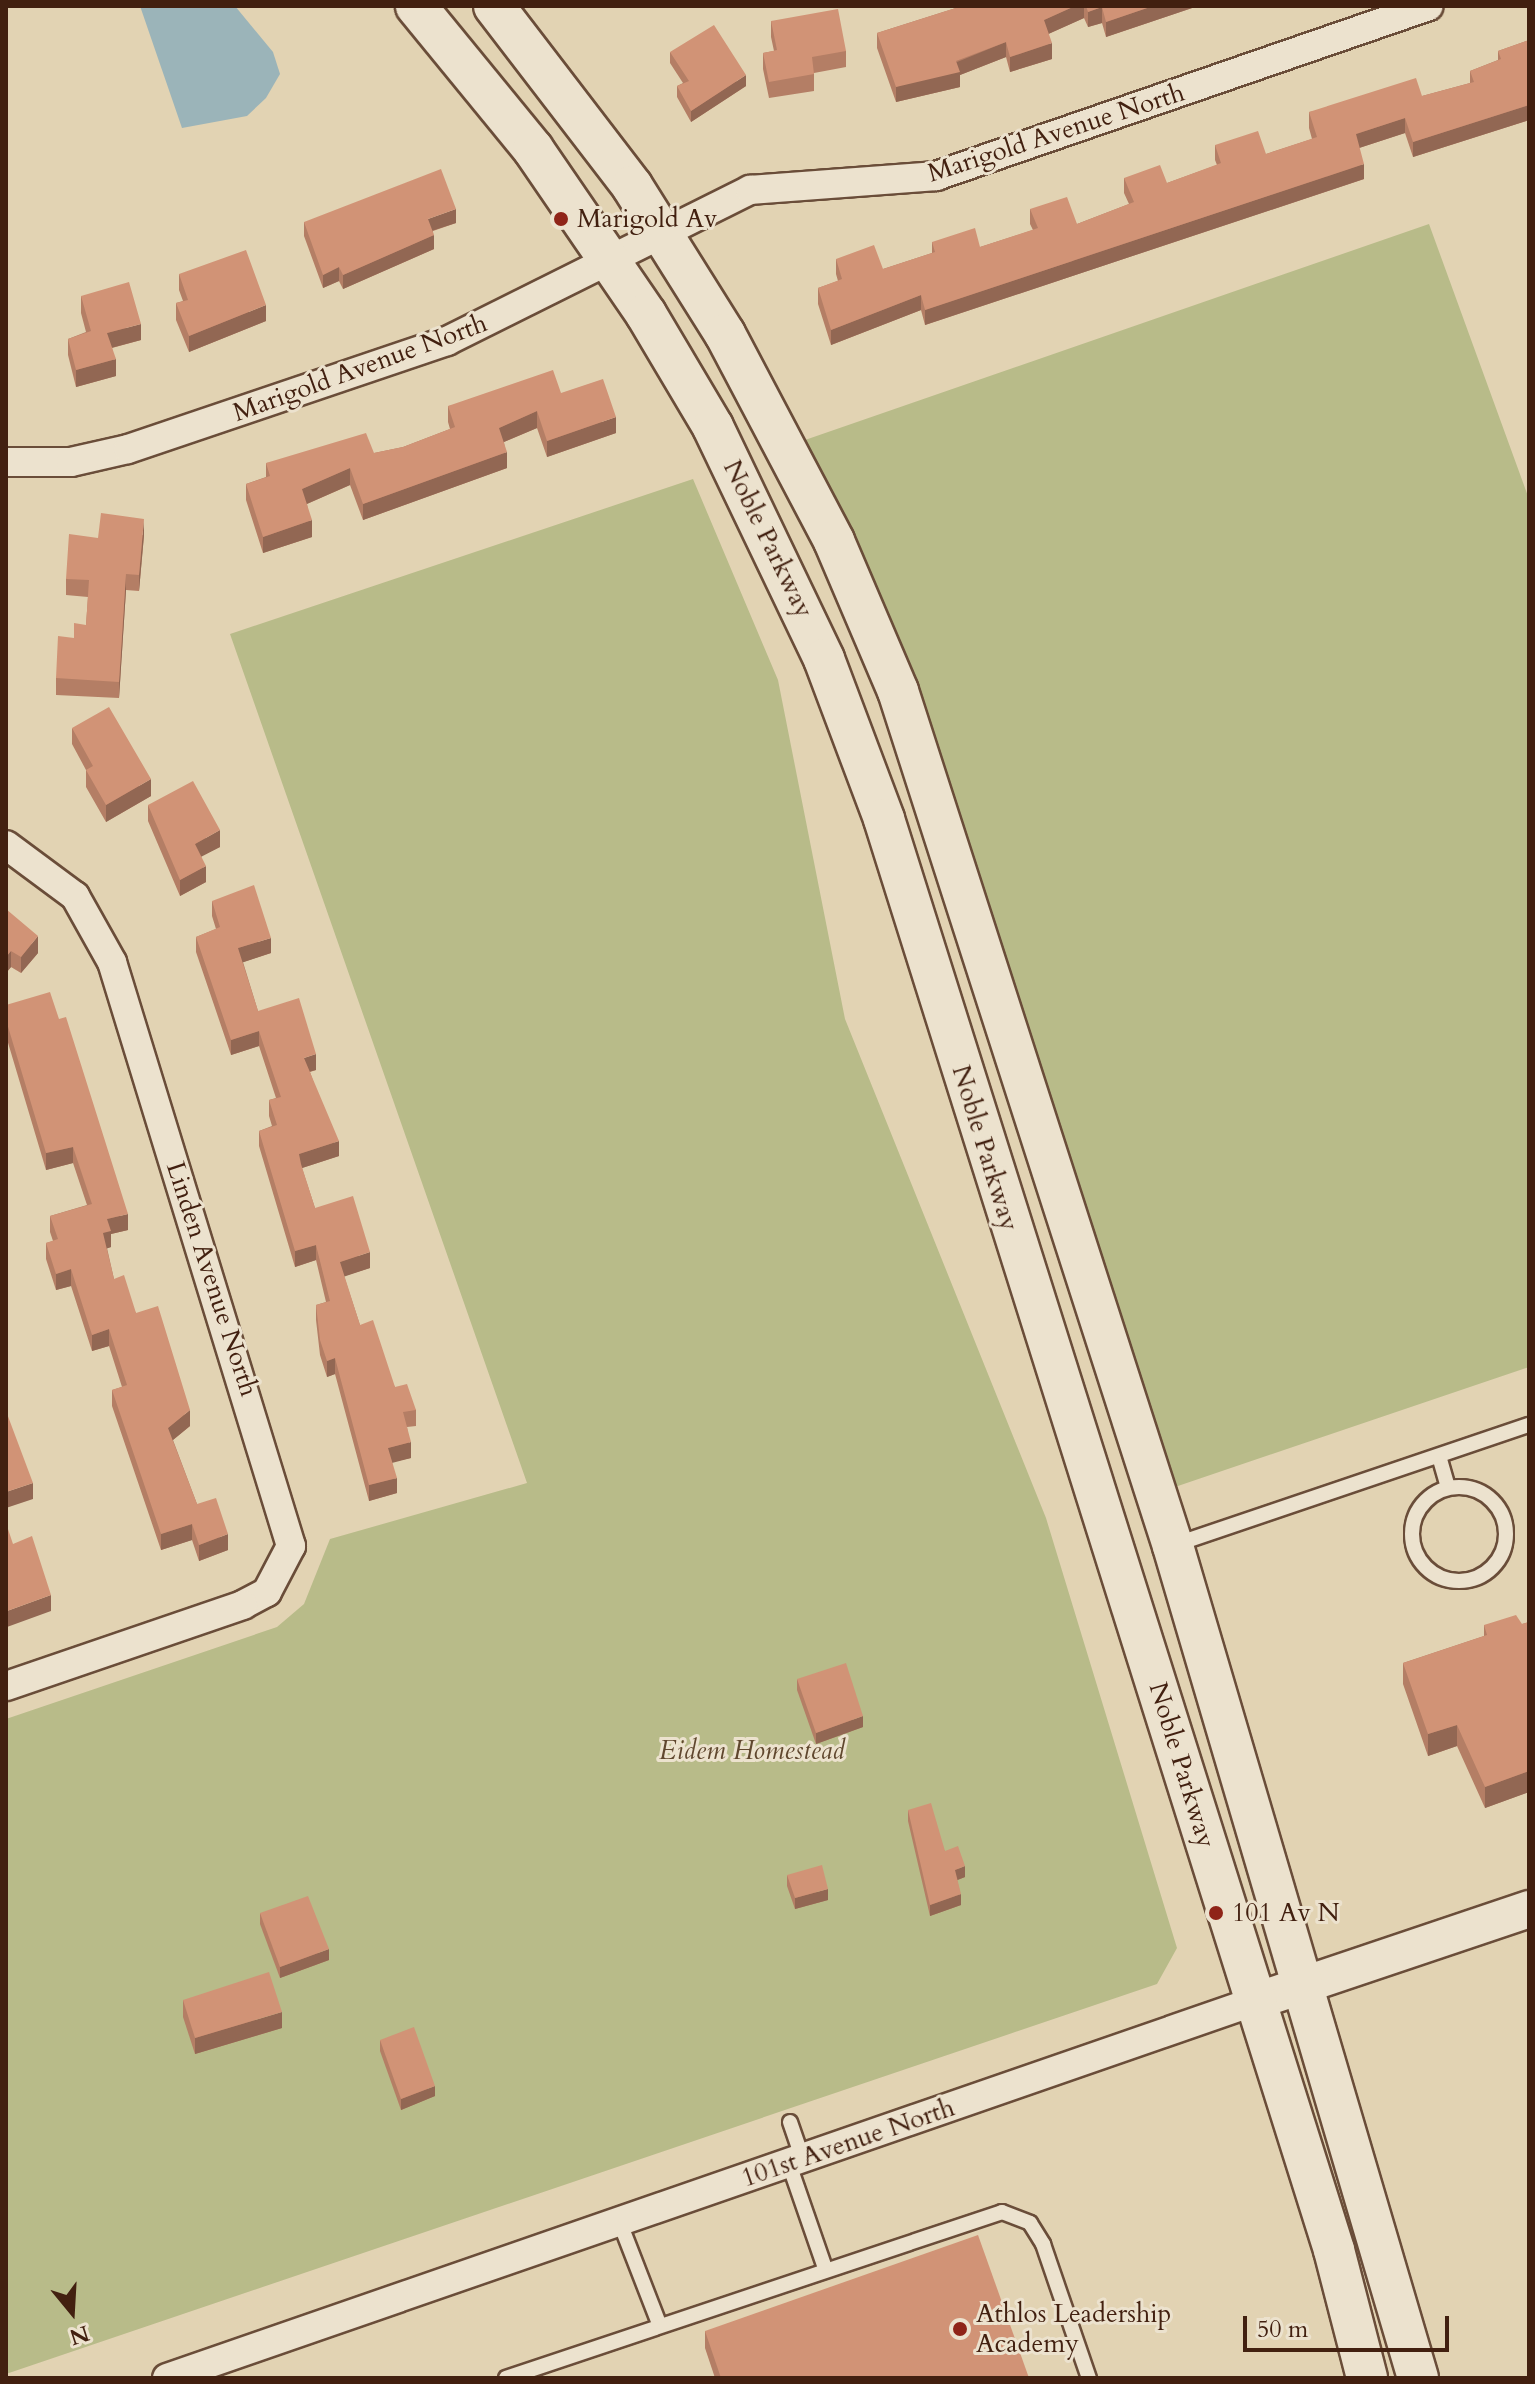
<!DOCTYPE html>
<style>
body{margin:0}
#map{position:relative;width:1535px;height:2384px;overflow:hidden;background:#e2d3b3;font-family:Cardo,serif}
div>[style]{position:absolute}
.green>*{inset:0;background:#b8bb89}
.water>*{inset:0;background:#9bb4b9}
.roads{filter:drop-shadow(2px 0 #6a4d39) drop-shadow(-2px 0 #6a4d39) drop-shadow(0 2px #6a4d39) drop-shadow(0 -2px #6a4d39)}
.service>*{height:14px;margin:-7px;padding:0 7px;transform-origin:7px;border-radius:7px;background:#ece2ce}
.service>.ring{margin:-7px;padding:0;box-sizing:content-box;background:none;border:14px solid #ece2ce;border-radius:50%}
.minor>*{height:28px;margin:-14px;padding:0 14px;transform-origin:14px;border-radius:14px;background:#ece2ce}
.tertiary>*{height:36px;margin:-18px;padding:0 18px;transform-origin:18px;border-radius:18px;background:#ece2ce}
.secondary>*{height:40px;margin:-20px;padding:0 20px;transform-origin:20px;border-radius:20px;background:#ece2ce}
.wall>*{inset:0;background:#b47e65}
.shaded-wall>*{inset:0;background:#926753}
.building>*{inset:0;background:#d19376}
.dots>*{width:22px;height:22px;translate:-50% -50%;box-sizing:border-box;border:4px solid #ece2ce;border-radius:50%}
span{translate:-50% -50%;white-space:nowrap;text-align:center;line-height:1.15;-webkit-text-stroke:6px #ece2ce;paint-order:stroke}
.street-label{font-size:26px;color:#422010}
.poi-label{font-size:26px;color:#422010}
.left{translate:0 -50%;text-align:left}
.park-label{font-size:26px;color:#60472e;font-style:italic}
.frame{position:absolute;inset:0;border:8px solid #422010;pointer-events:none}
.north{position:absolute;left:32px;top:2272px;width:80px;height:80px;-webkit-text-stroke:6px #ece2ce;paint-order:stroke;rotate:162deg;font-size:22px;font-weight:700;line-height:32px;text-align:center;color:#422010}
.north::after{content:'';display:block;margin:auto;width:28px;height:36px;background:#422010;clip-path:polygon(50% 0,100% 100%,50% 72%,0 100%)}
.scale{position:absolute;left:1243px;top:2316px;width:206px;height:36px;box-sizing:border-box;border:4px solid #422010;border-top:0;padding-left:10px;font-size:24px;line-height:28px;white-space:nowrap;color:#422010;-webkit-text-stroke:6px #ece2ce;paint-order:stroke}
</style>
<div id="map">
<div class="green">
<i style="clip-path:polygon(1429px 224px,1529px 499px,1529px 1367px,1172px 1488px,929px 719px,805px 440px)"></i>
<i style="clip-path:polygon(693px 479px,778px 680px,845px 1019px,1046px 1518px,1177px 1948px,1157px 1984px,6px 2374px,6px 1719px,277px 1627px,304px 1604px,330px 1539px,527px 1483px,230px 634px)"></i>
</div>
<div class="water">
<i style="clip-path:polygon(140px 6px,235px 6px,273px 52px,280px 74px,266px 98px,247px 116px,182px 128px)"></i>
</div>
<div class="roads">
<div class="service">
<i style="left:1439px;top:1456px;width:32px;rotate:74deg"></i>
<i class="ring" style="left:1412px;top:1487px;width:80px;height:80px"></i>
<i style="left:1177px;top:1544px;width:372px;rotate:-18.7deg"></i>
<i style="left:790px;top:2122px;width:39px;rotate:71deg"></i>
<i style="left:789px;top:2164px;width:110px;rotate:70.9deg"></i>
<i style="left:620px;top:2223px;width:110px;rotate:68.8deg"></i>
<i style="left:506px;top:2378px;width:523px;rotate:-18.5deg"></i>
<i style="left:1002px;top:2212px;width:30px;rotate:21deg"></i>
<i style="left:1030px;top:2223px;width:25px;rotate:58deg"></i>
<i style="left:1043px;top:2244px;width:142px;rotate:71.1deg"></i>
</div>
<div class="minor">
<i style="left:6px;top:462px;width:65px"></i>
<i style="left:71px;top:462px;width:58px;rotate:-12.8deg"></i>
<i style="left:128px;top:449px;width:337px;rotate:-18.7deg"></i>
<i style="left:447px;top:341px;width:339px;rotate:-26.5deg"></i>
<i style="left:750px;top:190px;width:187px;rotate:-4.3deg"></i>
<i style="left:936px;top:176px;width:521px;rotate:-19.03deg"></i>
<i style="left:6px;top:845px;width:86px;rotate:36.5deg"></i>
<i style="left:75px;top:896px;width:76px;rotate:60.7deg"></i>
<i style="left:112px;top:962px;width:611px;rotate:72.96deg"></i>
<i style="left:291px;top:1546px;width:52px;rotate:117.6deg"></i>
<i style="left:267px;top:1592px;width:27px;rotate:152deg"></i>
<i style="left:243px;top:1605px;width:250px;rotate:161.1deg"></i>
<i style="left:167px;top:2378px;width:1152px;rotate:-19.1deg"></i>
</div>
<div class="tertiary">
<i style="left:1256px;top:2001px;width:288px;rotate:-18.6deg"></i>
</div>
<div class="secondary">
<i style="left:416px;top:6px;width:185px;rotate:50.7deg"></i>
<i style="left:533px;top:149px;width:200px;rotate:55.6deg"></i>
<i style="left:646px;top:314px;width:131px;rotate:59.3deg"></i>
<i style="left:713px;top:427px;width:257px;rotate:64.4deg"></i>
<i style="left:824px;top:659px;width:171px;rotate:69.4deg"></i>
<i style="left:884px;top:819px;width:1500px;rotate:72.54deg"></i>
<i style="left:1334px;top:2250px;width:132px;rotate:75.5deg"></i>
<i style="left:494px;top:6px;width:227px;rotate:52.5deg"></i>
<i style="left:632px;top:186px;width:175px;rotate:57.9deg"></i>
<i style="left:725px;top:334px;width:234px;rotate:62.2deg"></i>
<i style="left:834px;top:541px;width:163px;rotate:66.9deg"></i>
<i style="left:898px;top:691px;width:898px;rotate:72.17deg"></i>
<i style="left:1173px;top:1546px;width:867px;rotate:73.59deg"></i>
</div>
</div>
<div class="wall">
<i style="clip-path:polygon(962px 6px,1198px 6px,1106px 37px,1102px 23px,1088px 27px,1084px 18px,1048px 34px,1052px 59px,1010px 72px,1006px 57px,960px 75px,960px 87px,896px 102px,877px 48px,877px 33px)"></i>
<i style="clip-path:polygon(771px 21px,846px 51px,846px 67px,814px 73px,814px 91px,769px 98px,763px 69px,763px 53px,774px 51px,771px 37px)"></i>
<i style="clip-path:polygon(1529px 40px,1529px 120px,1413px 157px,1405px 133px,1359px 148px,1364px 179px,925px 325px,921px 310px,831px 345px,818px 304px,818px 288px,838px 281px,836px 274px,836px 259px,883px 269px,932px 253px,932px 242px,980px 247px,1033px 230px,1030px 224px,1030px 209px,1077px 224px,1129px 204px,1124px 193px,1124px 178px,1167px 183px,1217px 165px,1215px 160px,1215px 145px,1266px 154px,1312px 139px,1309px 128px,1309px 112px,1422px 96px,1470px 83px,1470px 71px,1498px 60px,1498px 51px)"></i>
<i style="clip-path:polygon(670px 52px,746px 86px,691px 122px,677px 97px,677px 86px,683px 83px,670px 63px)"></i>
<i style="clip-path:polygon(304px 222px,456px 223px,433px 231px,434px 249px,343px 289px,339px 281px,323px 288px,304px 236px)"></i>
<i style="clip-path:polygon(179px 274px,266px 321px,189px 352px,176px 320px,176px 303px,183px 301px,179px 290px)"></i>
<i style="clip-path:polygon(81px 296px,141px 340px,112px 348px,116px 376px,76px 387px,68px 355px,68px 339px,86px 332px,81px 313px)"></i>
<i style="clip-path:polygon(561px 393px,616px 433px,547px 457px,537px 428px,504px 442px,507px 468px,363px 520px,350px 485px,307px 504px,312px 537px,263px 553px,246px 500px,246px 484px,266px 477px,266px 463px,374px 453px,403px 447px,450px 429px,448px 422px,448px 406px)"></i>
<i style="clip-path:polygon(144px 535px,139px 591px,126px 590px,119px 698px,56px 695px,56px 678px,74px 638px,86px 625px,88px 597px,66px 595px,66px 579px,98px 538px)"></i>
<i style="clip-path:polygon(72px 728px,151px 796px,106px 822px,86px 787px,86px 770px,72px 744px)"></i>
<i style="clip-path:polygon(148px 805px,220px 847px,201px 856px,206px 882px,180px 896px,148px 821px)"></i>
<i style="clip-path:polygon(212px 901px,271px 953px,243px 962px,258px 1011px,316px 1070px,310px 1072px,339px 1156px,302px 1168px,315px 1208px,370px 1268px,344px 1276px,360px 1325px,395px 1387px,416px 1410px,416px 1426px,407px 1427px,411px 1458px,392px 1462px,397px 1493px,369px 1501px,335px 1374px,327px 1377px,320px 1355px,316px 1320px,316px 1305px,326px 1302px,316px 1260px,295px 1267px,259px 1146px,259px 1131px,272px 1126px,269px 1116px,269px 1100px,276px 1098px,259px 1046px,231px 1055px,196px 952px,196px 937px,216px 929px,212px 916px)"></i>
<i style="clip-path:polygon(6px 909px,38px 953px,21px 973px,11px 967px,6px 973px)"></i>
<i style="clip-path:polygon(6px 1005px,128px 1230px,111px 1234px,111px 1247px,107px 1248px,114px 1279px,136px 1313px,190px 1426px,173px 1440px,197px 1504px,228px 1550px,199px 1561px,192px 1540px,161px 1550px,112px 1406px,112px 1390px,122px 1387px,109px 1346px,92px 1351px,71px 1286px,56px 1290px,46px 1259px,46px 1243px,53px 1241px,50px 1232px,50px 1216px,87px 1205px,73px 1163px,46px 1170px,6px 1036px)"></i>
<i style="clip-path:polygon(1529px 1622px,1529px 1792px,1485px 1808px,1457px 1746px,1428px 1756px,1403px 1684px,1403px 1663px,1484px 1636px,1484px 1625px,1522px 1624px)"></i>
<i style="clip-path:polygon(797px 1679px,863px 1727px,816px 1744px,797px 1690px)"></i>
<i style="clip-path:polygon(908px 1810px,945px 1851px,965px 1877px,957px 1880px,961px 1905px,930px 1916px,908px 1821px)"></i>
<i style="clip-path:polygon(787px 1875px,828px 1900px,795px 1909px,787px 1886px)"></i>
<i style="clip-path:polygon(260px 1913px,329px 1960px,280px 1978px,260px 1924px)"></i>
<i style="clip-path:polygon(183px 2000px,282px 2028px,195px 2054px,183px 2017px)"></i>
<i style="clip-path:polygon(380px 2040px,435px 2096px,401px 2110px,380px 2051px)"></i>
<i style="clip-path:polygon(705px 2331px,1029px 2378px,715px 2378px,705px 2348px)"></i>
</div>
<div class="shaded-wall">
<i style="clip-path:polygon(1075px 6px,1084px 6px,1084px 18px,1044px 36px,1044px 20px)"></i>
<i style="clip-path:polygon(1153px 6px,1198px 6px,1106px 37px,1106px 22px)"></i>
<i style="clip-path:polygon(1102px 7px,1102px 23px,1088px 27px,1088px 12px)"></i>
<i style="clip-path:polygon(1006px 42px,1006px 57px,960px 75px,960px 87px,896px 102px,896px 87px)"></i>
<i style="clip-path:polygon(1052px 43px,1052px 59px,1010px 72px,1010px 57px)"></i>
<i style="clip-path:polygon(746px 75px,746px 86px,691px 122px,691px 111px)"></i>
<i style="clip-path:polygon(1529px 105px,1529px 120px,1413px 157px,1413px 142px)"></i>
<i style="clip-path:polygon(1405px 118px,1405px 133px,1356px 149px,1356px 134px)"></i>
<i style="clip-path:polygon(1364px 164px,1364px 179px,925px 325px,925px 310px)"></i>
<i style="clip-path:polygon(456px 209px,456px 223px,428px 232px,428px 219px)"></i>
<i style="clip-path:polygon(434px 235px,434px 249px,343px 289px,343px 275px)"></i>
<i style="clip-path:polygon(339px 267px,339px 281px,323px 288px,323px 275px)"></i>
<i style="clip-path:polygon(921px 295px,921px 310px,831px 345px,831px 330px)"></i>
<i style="clip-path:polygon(266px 305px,266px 321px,189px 352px,189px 336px)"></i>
<i style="clip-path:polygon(141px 324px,141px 340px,107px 349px,107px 333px)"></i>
<i style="clip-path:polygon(116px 359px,116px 376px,76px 387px,76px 370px)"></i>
<i style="clip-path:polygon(537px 411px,537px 428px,499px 444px,499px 428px)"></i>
<i style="clip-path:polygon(616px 417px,616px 433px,547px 457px,547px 441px)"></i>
<i style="clip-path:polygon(507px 452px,507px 468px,363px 520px,363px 504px)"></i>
<i style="clip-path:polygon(350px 468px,350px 485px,302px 506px,302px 489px)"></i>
<i style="clip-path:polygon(144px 519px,144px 535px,139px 591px,139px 575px)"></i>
<i style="clip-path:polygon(312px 520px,312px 537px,263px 553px,263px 537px)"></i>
<i style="clip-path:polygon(126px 574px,126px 590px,119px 698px,119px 682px)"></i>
<i style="clip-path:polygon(151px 779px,151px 796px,106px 822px,106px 805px)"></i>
<i style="clip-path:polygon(220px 830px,220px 847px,195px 860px,195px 844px)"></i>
<i style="clip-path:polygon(206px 866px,206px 882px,180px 896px,180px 880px)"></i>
<i style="clip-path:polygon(38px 936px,38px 953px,21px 973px,21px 957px)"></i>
<i style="clip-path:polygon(271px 938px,271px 953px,238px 964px,238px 948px)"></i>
<i style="clip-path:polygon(11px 951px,11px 967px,6px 973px,6px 957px)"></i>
<i style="clip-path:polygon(259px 1031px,259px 1046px,231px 1055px,231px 1040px)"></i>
<i style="clip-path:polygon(316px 1054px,316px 1070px,304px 1073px,304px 1058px)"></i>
<i style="clip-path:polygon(339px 1141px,339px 1156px,299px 1169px,299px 1154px)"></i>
<i style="clip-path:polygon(73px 1147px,73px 1163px,46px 1170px,46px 1153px)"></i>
<i style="clip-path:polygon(128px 1214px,128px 1230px,111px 1234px,111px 1247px,103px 1250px,103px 1233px,107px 1219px)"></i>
<i style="clip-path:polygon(316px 1245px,316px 1260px,295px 1267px,295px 1251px)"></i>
<i style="clip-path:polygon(370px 1252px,370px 1268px,340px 1278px,340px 1262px)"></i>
<i style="clip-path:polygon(71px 1269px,71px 1286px,56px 1290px,56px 1274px)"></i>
<i style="clip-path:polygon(109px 1329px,109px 1346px,92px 1351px,92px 1335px)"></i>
<i style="clip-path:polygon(335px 1358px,335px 1374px,327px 1377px,327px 1361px)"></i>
<i style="clip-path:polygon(190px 1410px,190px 1426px,168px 1444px,168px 1428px)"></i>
<i style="clip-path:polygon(411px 1442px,411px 1458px,388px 1464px,388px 1448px)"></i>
<i style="clip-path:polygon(397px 1478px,397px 1493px,369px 1501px,369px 1485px)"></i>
<i style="clip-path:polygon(33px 1483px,33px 1499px,6px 1508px,6px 1492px)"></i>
<i style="clip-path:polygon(192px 1524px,192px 1540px,161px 1550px,161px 1534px)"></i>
<i style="clip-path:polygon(228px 1534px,228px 1550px,199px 1561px,199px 1545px)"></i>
<i style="clip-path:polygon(51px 1595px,51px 1611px,7px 1627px,7px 1611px)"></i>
<i style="clip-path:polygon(863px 1716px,863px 1727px,816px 1744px,816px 1733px)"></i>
<i style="clip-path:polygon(1457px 1725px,1457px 1746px,1428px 1756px,1428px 1734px)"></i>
<i style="clip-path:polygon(1529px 1771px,1529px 1792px,1485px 1808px,1485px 1787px)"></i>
<i style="clip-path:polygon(965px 1866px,965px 1877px,955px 1881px,955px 1870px)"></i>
<i style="clip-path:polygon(828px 1889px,828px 1900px,795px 1909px,795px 1898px)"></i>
<i style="clip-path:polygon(961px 1894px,961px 1905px,930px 1916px,930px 1905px)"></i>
<i style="clip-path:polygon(329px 1949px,329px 1960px,280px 1978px,280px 1967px)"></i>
<i style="clip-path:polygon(282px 2012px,282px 2028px,195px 2054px,195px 2038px)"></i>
<i style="clip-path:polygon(435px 2086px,435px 2096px,401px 2110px,401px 2099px)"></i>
</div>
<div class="building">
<i style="clip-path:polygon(962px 6px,1075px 6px,1044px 20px,1052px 43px,1010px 57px,1006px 42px,956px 61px,960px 72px,896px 87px,877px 33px)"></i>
<i style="clip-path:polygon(1086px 6px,1153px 6px,1106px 22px,1102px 7px,1088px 12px)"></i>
<i style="clip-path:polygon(838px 9px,846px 51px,812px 57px,814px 74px,769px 82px,763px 53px,777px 50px,771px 21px)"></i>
<i style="clip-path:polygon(714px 25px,746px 75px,691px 111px,677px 86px,689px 81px,670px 52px)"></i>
<i style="clip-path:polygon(1529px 40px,1529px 105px,1413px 142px,1405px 118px,1356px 134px,1364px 164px,925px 310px,921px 295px,831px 330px,818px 288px,842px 279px,836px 259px,874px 245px,883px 269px,935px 252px,932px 242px,975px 228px,980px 247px,1038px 228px,1030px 209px,1067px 197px,1077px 224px,1134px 202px,1124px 178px,1160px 165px,1167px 183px,1221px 163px,1215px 145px,1258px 131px,1266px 154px,1317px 137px,1309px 112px,1416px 78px,1422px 96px,1474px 82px,1470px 71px,1501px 59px,1498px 51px)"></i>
<i style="clip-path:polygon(441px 169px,456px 209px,428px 219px,434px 235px,343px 275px,339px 267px,323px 275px,304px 222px)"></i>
<i style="clip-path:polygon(246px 250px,266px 305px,189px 336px,176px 303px,188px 300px,179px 274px)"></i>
<i style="clip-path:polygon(129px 282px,141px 324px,107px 333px,116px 359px,76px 370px,68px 339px,91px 331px,81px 296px)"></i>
<i style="clip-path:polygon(553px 370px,561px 393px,603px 379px,616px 417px,547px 441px,537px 411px,499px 428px,507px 452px,363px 504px,350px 468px,302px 489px,312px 520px,263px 537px,246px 484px,270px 476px,266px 463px,366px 433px,374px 453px,403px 447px,455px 427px,448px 406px)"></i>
<i style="clip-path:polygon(101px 513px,144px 519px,139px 575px,126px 574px,119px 682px,56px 678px,58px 636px,74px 638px,74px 623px,86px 625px,89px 580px,66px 579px,69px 534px,98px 538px)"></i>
<i style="clip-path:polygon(109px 707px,151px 779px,106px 805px,86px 770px,93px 766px,72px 728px)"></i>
<i style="clip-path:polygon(193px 781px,220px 830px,195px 844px,206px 866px,180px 880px,148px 805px)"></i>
<i style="clip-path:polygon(254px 885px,271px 938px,238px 948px,258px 1011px,299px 998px,316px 1054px,304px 1058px,339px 1141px,299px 1154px,301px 1164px,315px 1208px,353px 1196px,370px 1252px,340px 1262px,360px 1325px,373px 1320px,395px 1387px,407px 1384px,416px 1410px,403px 1412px,411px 1442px,388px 1448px,397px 1478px,369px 1485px,335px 1358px,327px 1361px,320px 1340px,316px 1305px,330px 1301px,316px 1245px,295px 1251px,259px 1131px,277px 1125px,269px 1100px,281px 1097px,259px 1031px,231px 1040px,196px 937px,220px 927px,212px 901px)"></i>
<i style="clip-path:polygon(6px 909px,38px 936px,21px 957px,11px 951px,6px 957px)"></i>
<i style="clip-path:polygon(50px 992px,59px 1019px,66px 1017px,128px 1214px,107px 1219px,111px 1231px,103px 1233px,114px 1279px,124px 1275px,136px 1313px,158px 1306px,190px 1410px,168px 1428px,197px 1504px,216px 1498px,228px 1534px,199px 1545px,192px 1524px,161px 1534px,112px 1390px,127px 1385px,109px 1329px,92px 1335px,71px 1269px,56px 1274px,46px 1243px,58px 1239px,50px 1216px,92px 1204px,73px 1147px,46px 1153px,6px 1020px,6px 1005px)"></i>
<i style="clip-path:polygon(6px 1411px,33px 1483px,6px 1492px)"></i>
<i style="clip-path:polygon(6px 1523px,13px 1544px,32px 1536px,51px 1595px,7px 1611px,6px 1607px)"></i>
<i style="clip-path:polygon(1516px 1615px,1522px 1624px,1529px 1622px,1529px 1771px,1485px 1787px,1457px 1725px,1428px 1734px,1403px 1663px,1487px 1635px,1484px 1625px)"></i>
<i style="clip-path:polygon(846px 1663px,863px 1716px,816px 1733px,797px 1679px)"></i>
<i style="clip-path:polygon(931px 1803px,945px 1851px,958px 1846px,965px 1866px,955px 1870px,961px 1894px,930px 1905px,908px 1810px)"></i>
<i style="clip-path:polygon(822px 1865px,828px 1889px,795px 1898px,787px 1875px)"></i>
<i style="clip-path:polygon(308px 1896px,329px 1949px,280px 1967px,260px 1913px)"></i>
<i style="clip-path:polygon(269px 1972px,282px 2012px,195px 2038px,183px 2000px)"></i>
<i style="clip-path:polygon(414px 2027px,435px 2086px,401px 2099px,380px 2040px)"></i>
<i style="clip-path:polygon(978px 2235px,1029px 2378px,721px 2378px,705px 2331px)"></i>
</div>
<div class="dots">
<i style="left:561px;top:219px;background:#8f2418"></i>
<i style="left:1216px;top:1913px;background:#8f2418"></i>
<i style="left:960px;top:2329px;background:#8f2418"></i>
</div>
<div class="street-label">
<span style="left:1056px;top:133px;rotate:-18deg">Marigold Avenue North</span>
<span style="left:360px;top:368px;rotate:-20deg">Marigold Avenue North</span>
<span style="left:768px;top:539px;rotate:64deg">Noble Parkway</span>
<span style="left:985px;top:1148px;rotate:73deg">Noble Parkway</span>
<span style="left:212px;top:1279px;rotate:72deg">Linden Avenue North</span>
<span style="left:1182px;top:1765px;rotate:73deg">Noble Parkway</span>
<span style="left:848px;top:2143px;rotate:-19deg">101st Avenue North</span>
</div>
<div class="poi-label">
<span class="left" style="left:577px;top:219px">Marigold Av</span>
<span class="left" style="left:1232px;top:1913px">101 Av N</span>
<span class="left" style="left:976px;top:2329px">Athlos Leadership<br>Academy</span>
</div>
<div class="park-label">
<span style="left:752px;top:1751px">Eidem Homestead</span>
</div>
<div class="frame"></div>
<div class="north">N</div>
<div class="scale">50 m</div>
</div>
